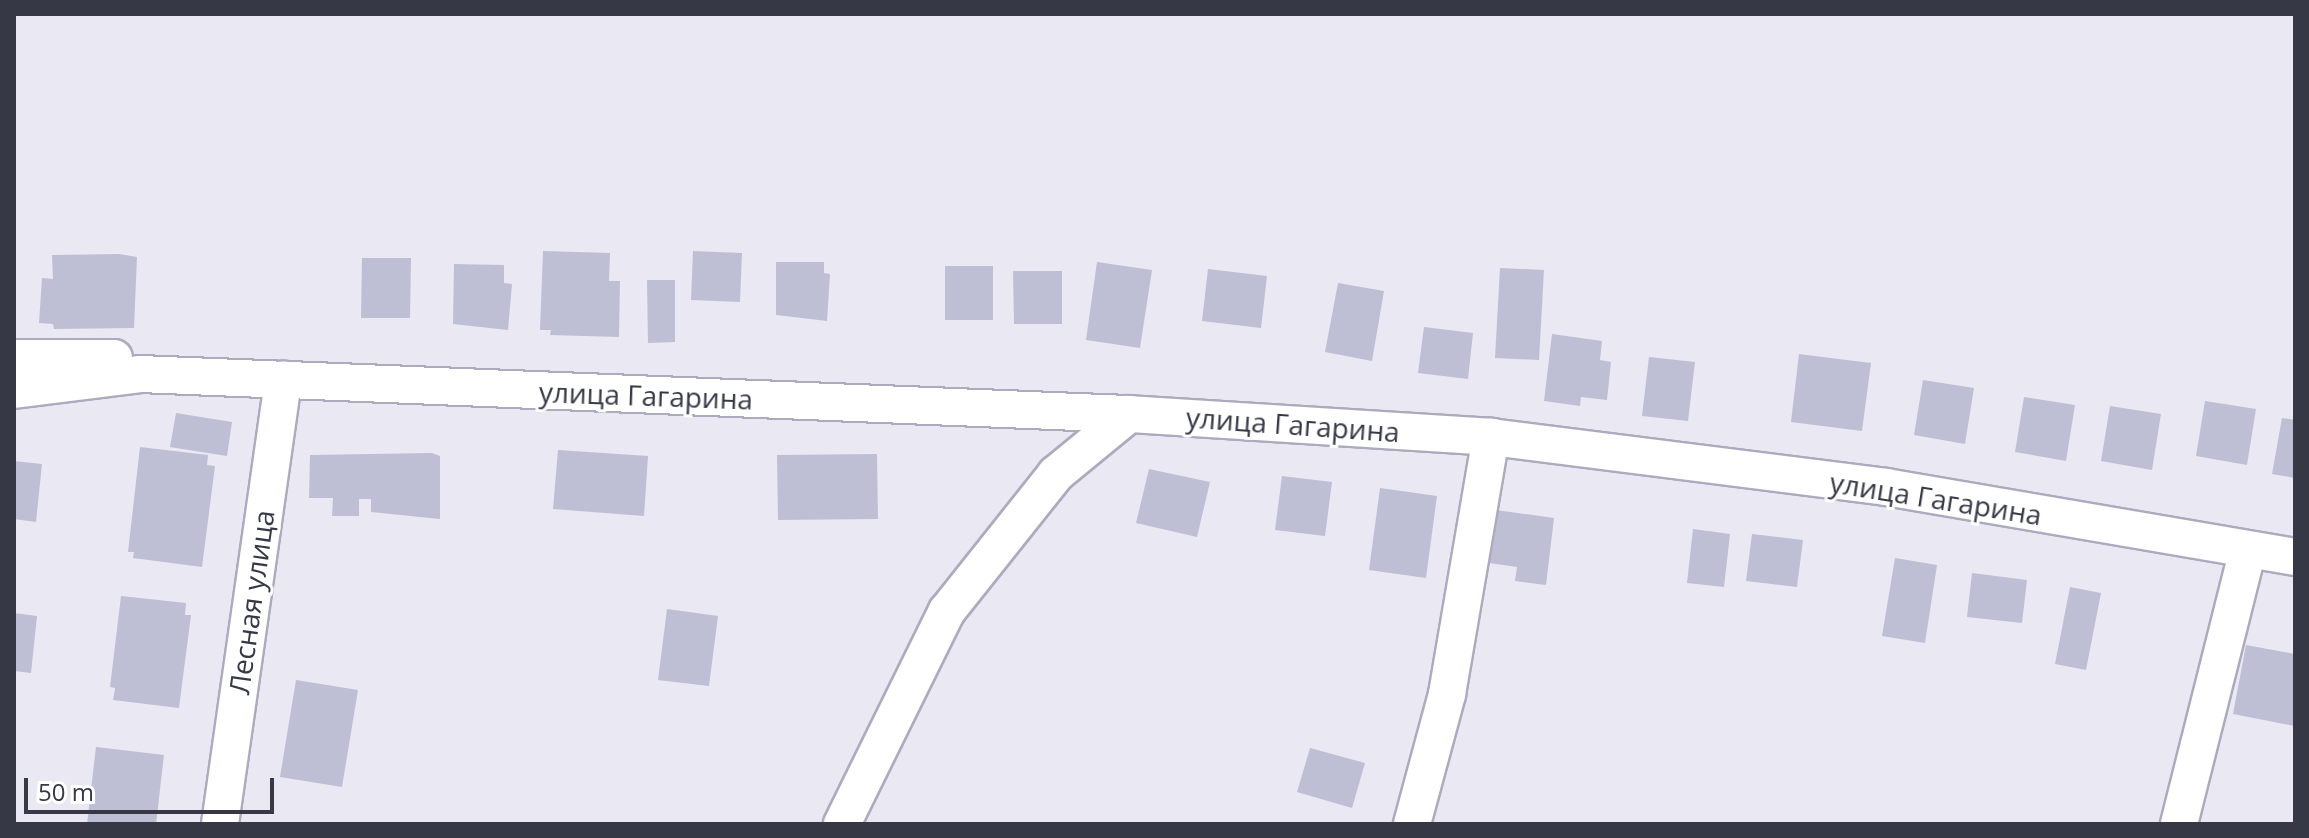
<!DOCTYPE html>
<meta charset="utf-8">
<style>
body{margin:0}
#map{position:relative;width:2309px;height:838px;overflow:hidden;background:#e9e8f3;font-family:"Open Sans",sans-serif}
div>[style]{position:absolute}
.building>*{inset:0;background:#bebfd4}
.roads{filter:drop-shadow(2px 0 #acabbe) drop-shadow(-2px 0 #acabbe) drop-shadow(0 2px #acabbe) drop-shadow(0 -2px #acabbe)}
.minor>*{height:36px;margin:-18px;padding:0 18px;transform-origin:18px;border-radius:18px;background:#fff}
span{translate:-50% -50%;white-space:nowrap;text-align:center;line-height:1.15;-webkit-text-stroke:6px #fff;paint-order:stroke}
.street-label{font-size:28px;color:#373846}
.frame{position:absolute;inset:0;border:16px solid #373846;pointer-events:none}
.scale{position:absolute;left:24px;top:778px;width:250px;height:36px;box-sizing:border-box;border:4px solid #373846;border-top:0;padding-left:10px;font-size:24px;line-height:28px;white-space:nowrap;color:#373846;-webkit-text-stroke:6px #fff;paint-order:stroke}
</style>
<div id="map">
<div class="building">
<i style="clip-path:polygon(543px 251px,610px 253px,609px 281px,620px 281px,619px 337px,550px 335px,551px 330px,540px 330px)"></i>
<i style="clip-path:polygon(693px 251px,742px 253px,740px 302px,691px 300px)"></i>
<i style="clip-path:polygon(119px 254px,137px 257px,134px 328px,54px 329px,53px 324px,39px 323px,42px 278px,53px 279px,52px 255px)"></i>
<i style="clip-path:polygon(362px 258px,411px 258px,410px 318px,361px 318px)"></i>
<i style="clip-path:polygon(776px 262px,824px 262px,824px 273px,830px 274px,827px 321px,776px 315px)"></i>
<i style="clip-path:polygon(1097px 262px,1152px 270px,1140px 348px,1086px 340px)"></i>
<i style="clip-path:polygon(454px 264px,504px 265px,504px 283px,512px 284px,508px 330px,453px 324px)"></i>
<i style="clip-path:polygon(945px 266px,993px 266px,993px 320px,945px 320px)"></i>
<i style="clip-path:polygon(1500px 268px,1544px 270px,1539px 360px,1495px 358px)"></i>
<i style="clip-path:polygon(1208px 269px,1267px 276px,1261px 328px,1202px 321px)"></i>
<i style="clip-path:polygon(1013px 271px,1062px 271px,1062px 324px,1014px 324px)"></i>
<i style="clip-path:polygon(647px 280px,675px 280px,675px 342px,648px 343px)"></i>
<i style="clip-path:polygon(1338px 283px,1384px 291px,1372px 361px,1325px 352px)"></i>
<i style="clip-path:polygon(1424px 327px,1473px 333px,1468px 379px,1418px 373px)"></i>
<i style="clip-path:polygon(1552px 334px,1602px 341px,1600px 360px,1611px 362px,1607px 400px,1581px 397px,1580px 406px,1544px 401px)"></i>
<i style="clip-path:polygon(1799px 354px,1871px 363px,1862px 431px,1791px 422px)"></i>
<i style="clip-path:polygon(1649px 357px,1695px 362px,1688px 421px,1642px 416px)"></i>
<i style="clip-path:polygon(1923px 380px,1974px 388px,1965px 444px,1914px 435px)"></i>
<i style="clip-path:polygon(2024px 397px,2075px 405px,2066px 461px,2015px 452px)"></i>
<i style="clip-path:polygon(2205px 401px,2256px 409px,2247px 465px,2196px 456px)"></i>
<i style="clip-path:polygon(2110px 406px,2161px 414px,2152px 470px,2101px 461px)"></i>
<i style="clip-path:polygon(176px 413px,232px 422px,227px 456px,170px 447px)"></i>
<i style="clip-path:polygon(2282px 418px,2295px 420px,2295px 478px,2272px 474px)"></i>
<i style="clip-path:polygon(140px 447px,208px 455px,207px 465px,215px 466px,202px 567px,133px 558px,134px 552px,128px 552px)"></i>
<i style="clip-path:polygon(558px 450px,648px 456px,644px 516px,553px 509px)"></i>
<i style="clip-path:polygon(432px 453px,440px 456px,440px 519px,371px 512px,371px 499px,359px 499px,359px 516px,332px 516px,333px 498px,309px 498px,310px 455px)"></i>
<i style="clip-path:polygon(877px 454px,878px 519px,778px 520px,777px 455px)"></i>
<i style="clip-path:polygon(14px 461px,42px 464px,36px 522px,14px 519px)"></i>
<i style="clip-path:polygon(1149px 469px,1210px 482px,1197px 537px,1136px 523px)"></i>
<i style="clip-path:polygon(1282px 476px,1332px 482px,1325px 536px,1275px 530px)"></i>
<i style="clip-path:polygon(1380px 488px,1437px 496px,1426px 578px,1369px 570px)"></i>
<i style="clip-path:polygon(1496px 510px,1554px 518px,1546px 585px,1515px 581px,1517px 567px,1489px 563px)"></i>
<i style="clip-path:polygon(1693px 529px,1730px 534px,1724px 587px,1687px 583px)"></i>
<i style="clip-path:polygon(1752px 534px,1803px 540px,1797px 587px,1746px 581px)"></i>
<i style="clip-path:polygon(1895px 558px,1937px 565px,1925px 643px,1882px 636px)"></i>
<i style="clip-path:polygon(1972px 573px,2027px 580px,2022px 623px,1967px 617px)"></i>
<i style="clip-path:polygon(2070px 587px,2101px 593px,2086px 670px,2055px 664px)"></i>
<i style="clip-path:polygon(121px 596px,186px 603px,185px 615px,191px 615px,179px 708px,113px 700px,115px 688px,110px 687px)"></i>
<i style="clip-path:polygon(667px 609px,718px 616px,709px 686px,658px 680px)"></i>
<i style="clip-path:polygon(14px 613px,37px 616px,31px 673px,14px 671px)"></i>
<i style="clip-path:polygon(2246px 645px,2295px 654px,2295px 726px,2233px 714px)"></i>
<i style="clip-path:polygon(296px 680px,358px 690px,342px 787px,280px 777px)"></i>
<i style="clip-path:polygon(96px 747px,164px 755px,156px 824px,87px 824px)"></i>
<i style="clip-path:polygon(1310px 748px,1365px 763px,1352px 808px,1297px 792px)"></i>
</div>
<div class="roads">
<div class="minor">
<i style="left:14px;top:358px;width:100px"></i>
<i style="left:14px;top:390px;width:127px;rotate:-7.2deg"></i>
<i style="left:140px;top:374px;width:990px;rotate:2.32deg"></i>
<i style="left:1129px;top:414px;width:363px;rotate:3.6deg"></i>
<i style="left:1491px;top:437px;width:398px;rotate:7.2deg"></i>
<i style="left:1886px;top:487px;width:415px;rotate:9.7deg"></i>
<i style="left:220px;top:824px;width:449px;rotate:-81.9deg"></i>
<i style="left:842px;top:824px;width:237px;rotate:-63.8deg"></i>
<i style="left:947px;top:611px;width:175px;rotate:-51.5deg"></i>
<i style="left:1056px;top:474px;width:94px;rotate:-39.4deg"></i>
<i style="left:1412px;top:824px;width:135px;rotate:-74.9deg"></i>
<i style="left:1447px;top:694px;width:261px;rotate:-80.3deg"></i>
<i style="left:2179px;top:824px;width:283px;rotate:-75.9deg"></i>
</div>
</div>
<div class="street-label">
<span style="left:646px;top:395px;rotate:2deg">улица Гагарина</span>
<span style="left:1293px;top:424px;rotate:4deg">улица Гагарина</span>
<span style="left:1936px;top:498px;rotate:9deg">улица Гагарина</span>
<span style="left:251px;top:602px;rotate:-82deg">Лесная улица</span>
</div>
<div class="frame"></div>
<div class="scale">50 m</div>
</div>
